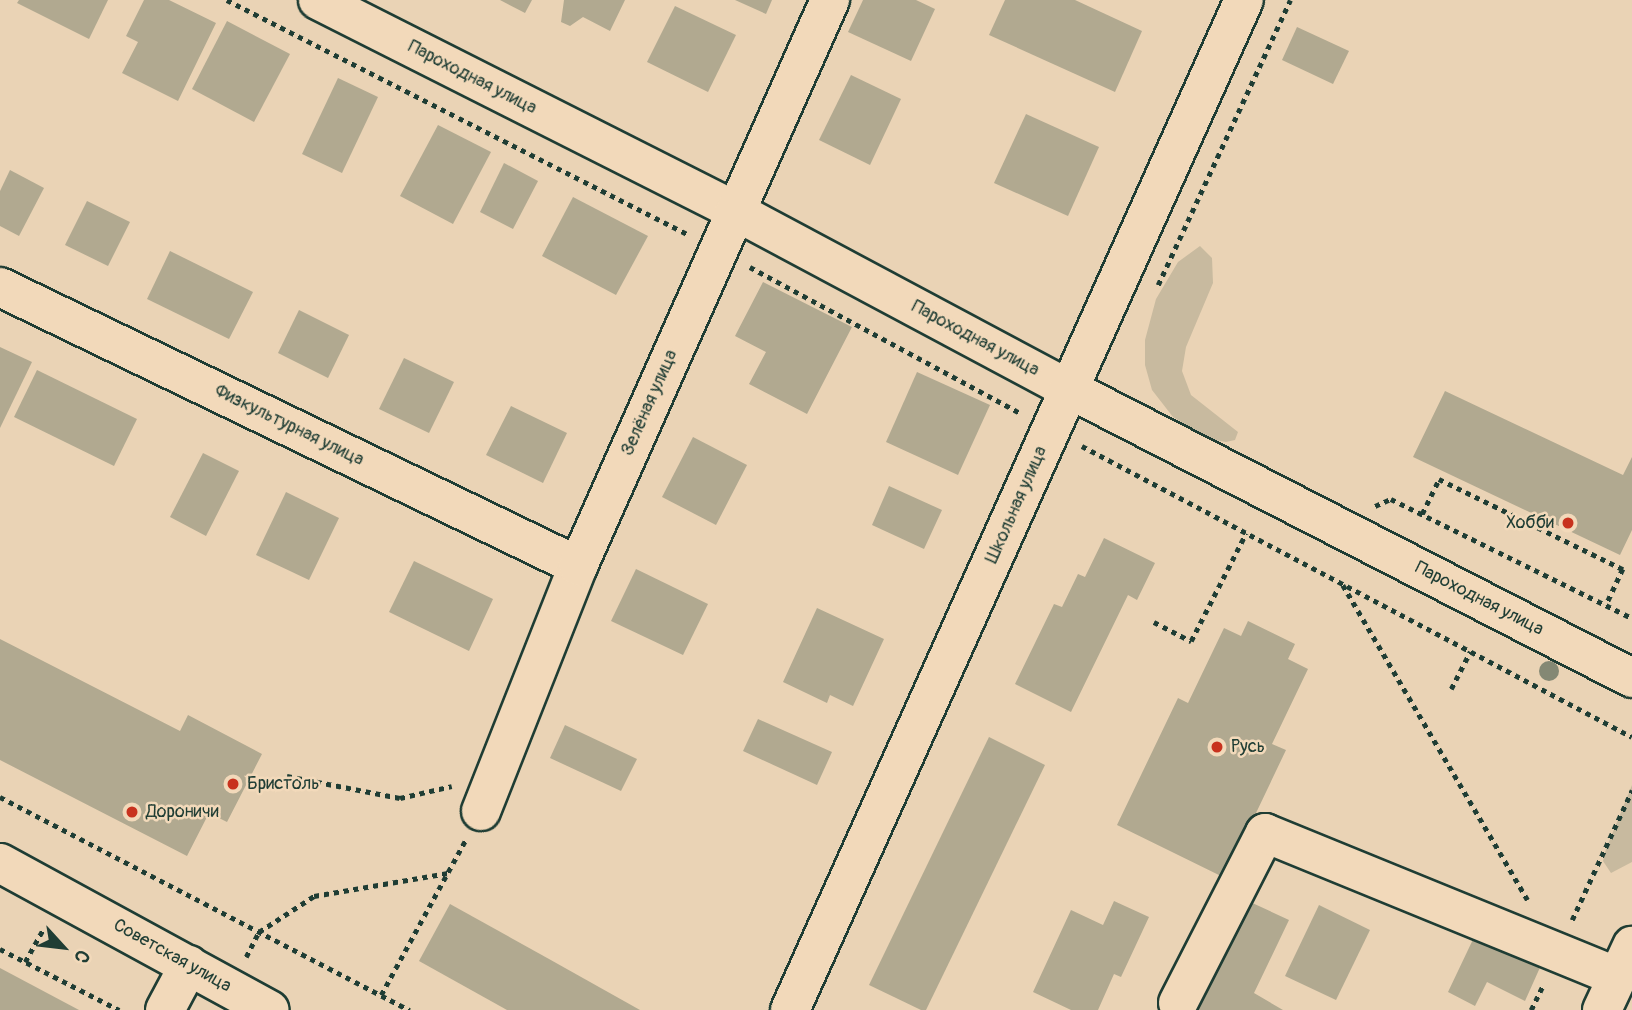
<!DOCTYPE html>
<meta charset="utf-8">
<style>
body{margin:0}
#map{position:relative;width:1632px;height:1010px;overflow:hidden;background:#ead3b5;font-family:Pangolin,sans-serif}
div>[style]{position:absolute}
.green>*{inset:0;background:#c8ba9f}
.building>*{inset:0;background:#b1a990}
.path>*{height:4.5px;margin-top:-2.25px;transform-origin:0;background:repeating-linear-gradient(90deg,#1f3d34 0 5px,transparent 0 10px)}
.roads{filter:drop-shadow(2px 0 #1f3d34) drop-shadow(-2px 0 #1f3d34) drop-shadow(0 2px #1f3d34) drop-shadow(0 -2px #1f3d34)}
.minor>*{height:38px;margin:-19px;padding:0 19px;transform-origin:19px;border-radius:19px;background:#f2d9ba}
.trees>*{width:20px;height:20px;margin:-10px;border-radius:50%;background:#848874}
.dots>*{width:19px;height:19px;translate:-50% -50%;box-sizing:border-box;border:4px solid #f2d9ba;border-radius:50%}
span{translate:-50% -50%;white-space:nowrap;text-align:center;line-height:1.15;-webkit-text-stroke:5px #f2d9ba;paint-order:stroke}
.street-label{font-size:18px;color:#1f3d34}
.poi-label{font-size:18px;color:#1f3d34}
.right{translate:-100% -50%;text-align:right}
.left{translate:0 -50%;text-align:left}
.north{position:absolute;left:28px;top:912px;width:70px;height:70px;-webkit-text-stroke:5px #f2d9ba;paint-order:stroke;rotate:117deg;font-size:19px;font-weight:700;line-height:28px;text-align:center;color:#1f3d34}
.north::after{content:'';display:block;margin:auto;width:24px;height:32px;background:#1f3d34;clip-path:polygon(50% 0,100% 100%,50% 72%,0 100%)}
</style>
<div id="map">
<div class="green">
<i style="clip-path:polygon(1200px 246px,1212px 258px,1213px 283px,1186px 347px,1182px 371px,1191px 395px,1238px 432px,1235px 440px,1226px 442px,1209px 439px,1173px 417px,1152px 390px,1145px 365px,1145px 340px,1156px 299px,1178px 262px)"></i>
<i style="clip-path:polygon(1632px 785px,1632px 862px,1611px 873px,1603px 861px,1606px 849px)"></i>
</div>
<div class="building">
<i style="clip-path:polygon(19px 0,108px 0,89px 39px,17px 3px)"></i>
<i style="clip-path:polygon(144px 0,169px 0,216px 23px,178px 101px,122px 73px,138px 42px,126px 36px)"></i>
<i style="clip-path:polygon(500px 0,532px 0,525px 13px)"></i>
<i style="clip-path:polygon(564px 0,625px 0,610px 31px,583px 17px,570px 26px,561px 22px)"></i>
<i style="clip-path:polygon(735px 0,772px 0,766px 14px)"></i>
<i style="clip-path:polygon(863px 0,916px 0,935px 9px,911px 61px,848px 32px)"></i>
<i style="clip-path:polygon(1005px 0,1075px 0,1142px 31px,1115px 92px,989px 35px)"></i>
<i style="clip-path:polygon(675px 6px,736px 35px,708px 92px,647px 62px)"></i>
<i style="clip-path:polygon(227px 21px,290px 54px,254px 122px,192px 89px)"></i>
<i style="clip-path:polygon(1297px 27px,1349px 51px,1333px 84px,1282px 60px)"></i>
<i style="clip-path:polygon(851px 75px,901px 99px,870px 165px,819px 140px)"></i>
<i style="clip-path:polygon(338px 78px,378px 97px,342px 173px,302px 154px)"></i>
<i style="clip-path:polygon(1026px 114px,1099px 147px,1068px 216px,994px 183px)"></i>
<i style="clip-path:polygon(438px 125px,491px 152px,453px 224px,400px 196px)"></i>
<i style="clip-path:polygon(504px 163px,538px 181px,513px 229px,480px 212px)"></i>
<i style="clip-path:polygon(10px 170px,44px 188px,19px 236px,0 226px,0 191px)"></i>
<i style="clip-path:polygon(573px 197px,648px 236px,616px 295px,542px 256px)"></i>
<i style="clip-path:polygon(87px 201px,130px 222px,108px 266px,65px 245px)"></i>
<i style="clip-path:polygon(170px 251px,253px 292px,229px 339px,147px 299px)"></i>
<i style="clip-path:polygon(763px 282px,852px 327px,807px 414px,749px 384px,766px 352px,735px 336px)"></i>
<i style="clip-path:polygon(299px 310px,349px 335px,328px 378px,278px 353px)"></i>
<i style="clip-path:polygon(0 347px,32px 362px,0 428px)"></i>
<i style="clip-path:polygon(404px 358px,454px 382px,429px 433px,379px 409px)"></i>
<i style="clip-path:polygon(37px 370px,137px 419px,114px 466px,14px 417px)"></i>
<i style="clip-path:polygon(917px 372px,990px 405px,958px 475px,886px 442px)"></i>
<i style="clip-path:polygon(1445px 391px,1623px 475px,1632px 457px,1632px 530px,1620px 555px,1413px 457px)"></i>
<i style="clip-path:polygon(511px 406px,567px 433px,543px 483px,486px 455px)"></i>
<i style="clip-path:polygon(693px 437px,747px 465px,716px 525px,662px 497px)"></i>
<i style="clip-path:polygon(203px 453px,239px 471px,206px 536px,170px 517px)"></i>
<i style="clip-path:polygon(889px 486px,942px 510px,924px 549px,872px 525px)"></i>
<i style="clip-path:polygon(286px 492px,339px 518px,309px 580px,256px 555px)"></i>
<i style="clip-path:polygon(1104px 538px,1155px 563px,1137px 600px,1128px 595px,1071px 712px,1015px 684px,1054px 604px,1062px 607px,1078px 574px,1085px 577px)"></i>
<i style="clip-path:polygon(414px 561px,493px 599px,469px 651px,389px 612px)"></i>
<i style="clip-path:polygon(636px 569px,708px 604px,683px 655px,611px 621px)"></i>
<i style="clip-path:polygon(817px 608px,884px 639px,853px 706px,830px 695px,827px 703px,783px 682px)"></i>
<i style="clip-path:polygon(1248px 621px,1295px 644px,1288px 659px,1308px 669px,1272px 744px,1286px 750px,1225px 878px,1117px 825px,1178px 698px,1188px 703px,1224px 628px,1241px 636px)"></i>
<i style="clip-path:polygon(0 639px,180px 731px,188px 715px,262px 754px,227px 822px,209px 813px,187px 856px,0 760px)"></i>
<i style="clip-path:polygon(758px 719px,832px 752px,817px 785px,743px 751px)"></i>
<i style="clip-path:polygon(565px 725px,637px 759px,621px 791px,550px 758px)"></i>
<i style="clip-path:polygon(989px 737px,1045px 765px,926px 1010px,921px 1010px,869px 985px)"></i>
<i style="clip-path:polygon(1114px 901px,1149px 917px,1121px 977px,1114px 974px,1098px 1010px,1071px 1010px,1033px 992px,1071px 910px,1103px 925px)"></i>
<i style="clip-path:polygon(1248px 901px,1289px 920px,1254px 993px,1283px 1010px,1197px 1010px)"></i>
<i style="clip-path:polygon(450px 904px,549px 959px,640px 1010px,507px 1010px,419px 961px)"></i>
<i style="clip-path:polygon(1319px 905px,1370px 930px,1336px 1000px,1285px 976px)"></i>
<i style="clip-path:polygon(1477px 931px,1542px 963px,1525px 1001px,1487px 982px,1475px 1006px,1448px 992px)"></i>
<i style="clip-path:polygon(0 968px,79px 1010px,0 1010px)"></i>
</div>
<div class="path">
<i style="left:227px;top:0;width:518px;rotate:26.96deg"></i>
<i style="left:750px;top:267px;width:309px;rotate:28.4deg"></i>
<i style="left:1158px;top:285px;width:314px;rotate:-65.1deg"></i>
<i style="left:1082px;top:446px;width:622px;rotate:27.88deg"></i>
<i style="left:1375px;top:506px;width:17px;rotate:-24deg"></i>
<i style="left:1391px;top:499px;width:269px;rotate:26.3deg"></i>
<i style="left:1422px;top:514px;width:39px;rotate:-64deg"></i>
<i style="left:1439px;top:479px;width:205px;rotate:26.1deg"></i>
<i style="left:1623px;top:569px;width:40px;rotate:115deg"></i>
<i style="left:1343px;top:585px;width:365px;rotate:59.6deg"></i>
<i style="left:1154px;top:622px;width:42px;rotate:27.2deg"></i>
<i style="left:1191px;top:641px;width:121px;rotate:-63deg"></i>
<i style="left:1451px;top:689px;width:42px;rotate:-62.8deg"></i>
<i style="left:287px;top:776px;width:115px;rotate:11deg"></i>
<i style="left:400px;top:798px;width:53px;rotate:-13deg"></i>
<i style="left:0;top:797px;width:462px;rotate:27.5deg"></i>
<i style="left:1572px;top:920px;width:143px;rotate:-65.2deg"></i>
<i style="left:0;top:949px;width:134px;rotate:27.1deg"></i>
<i style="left:246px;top:957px;width:28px;rotate:-63deg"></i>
<i style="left:259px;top:932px;width:66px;rotate:-33.2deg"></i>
<i style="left:314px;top:896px;width:136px;rotate:-9.7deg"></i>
<i style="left:25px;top:962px;width:38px;rotate:-61deg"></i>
<i style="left:381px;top:995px;width:178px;rotate:-61.4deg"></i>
<i style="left:1531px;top:1010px;width:28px;rotate:-64deg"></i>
</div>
<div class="roads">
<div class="minor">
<i style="left:318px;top:0;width:467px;rotate:26.8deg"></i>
<i style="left:735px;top:211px;width:378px;rotate:28.1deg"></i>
<i style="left:1069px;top:389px;width:633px;rotate:27.17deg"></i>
<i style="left:0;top:287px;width:642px;rotate:25.77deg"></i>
<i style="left:481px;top:811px;width:264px;rotate:-68.4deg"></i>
<i style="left:578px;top:566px;width:620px;rotate:-66deg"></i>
<i style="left:0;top:863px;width:307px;rotate:28.6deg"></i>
<i style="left:1178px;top:1003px;width:191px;rotate:-62.9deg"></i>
<i style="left:1265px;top:833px;width:380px;rotate:22.2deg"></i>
<i style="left:165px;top:1010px;width:51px;rotate:-61.9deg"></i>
<i style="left:790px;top:1010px;width:1107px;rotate:-65.8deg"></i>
<i style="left:1602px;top:1010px;width:71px;rotate:-64.9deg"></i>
</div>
</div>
<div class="trees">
<i style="left:1549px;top:671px"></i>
</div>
<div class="dots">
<i style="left:1568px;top:523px;background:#c8321e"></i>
<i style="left:1217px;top:747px;background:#c8321e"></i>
<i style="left:233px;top:784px;background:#c8321e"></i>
<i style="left:132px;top:812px;background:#c8321e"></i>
</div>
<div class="street-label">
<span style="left:472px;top:78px;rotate:27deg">Пароходная улица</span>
<span style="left:975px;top:339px;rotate:28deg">Пароходная улица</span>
<span style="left:650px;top:403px;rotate:-66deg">Зелёная улица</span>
<span style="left:289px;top:426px;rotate:26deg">Физкультурная улица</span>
<span style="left:1017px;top:505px;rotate:-66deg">Школьная улица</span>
<span style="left:1479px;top:599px;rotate:27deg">Пароходная улица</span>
<span style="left:172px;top:956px;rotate:29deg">Советская улица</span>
</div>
<div class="poi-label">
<span class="right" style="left:1554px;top:523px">Хобби</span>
<span class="left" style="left:1231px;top:747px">Русь</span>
<span class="left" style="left:247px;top:784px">Бристоль</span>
<span class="left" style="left:146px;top:812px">Дороничи</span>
</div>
<div class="north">С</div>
</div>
